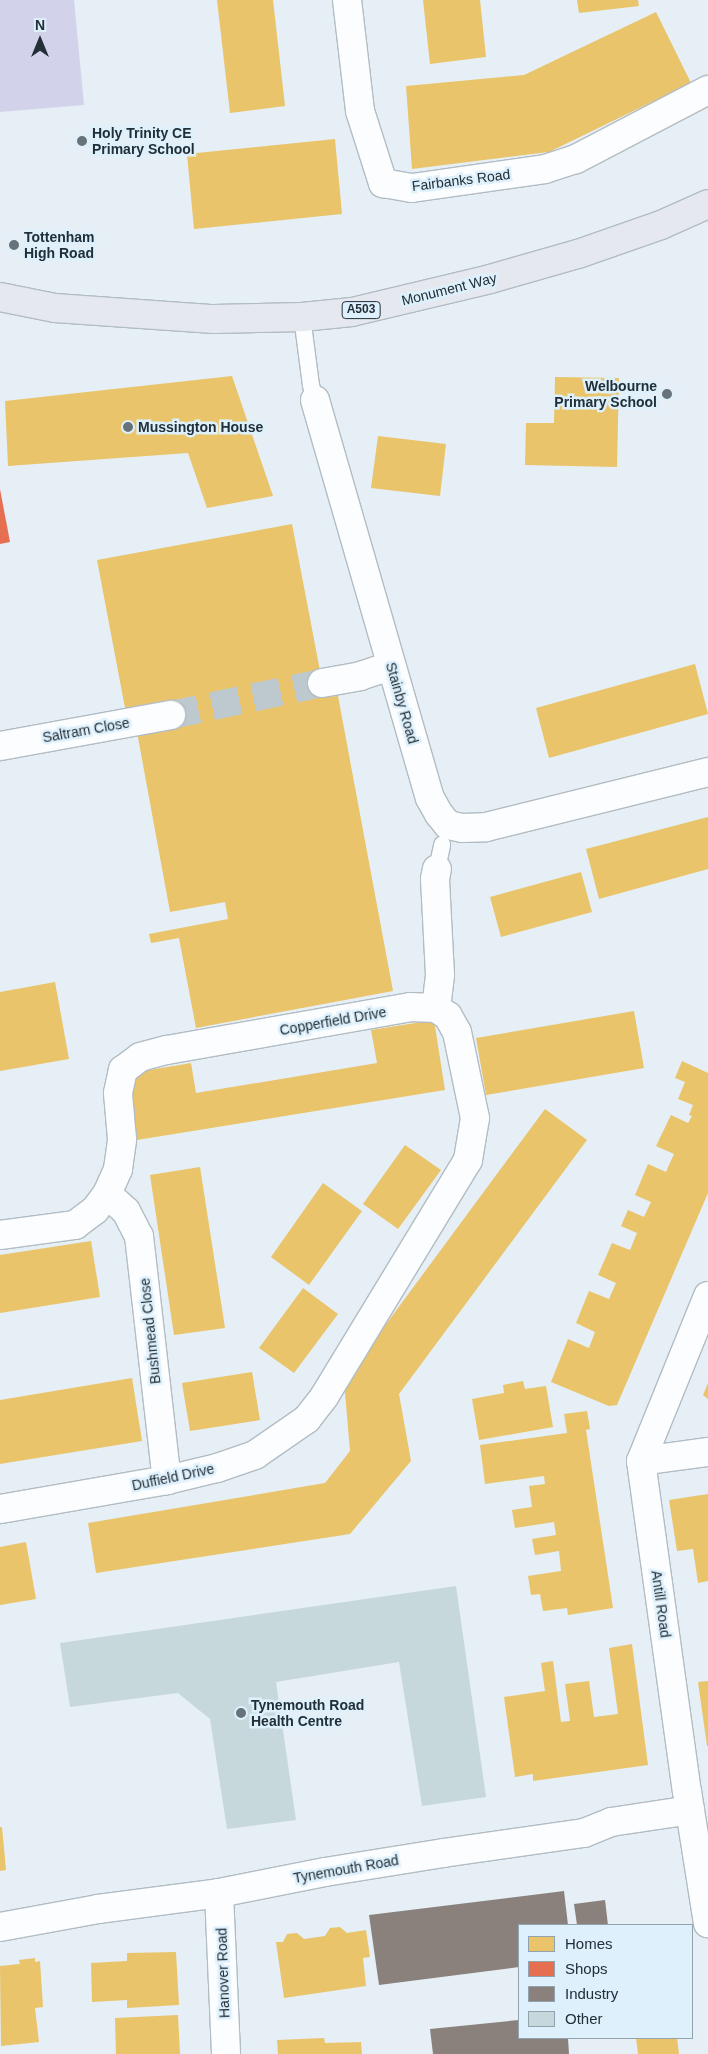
<!DOCTYPE html>
<style>
body{margin:0}
#map{position:relative;width:708px;height:2054px;overflow:hidden;background:#e5eff5;font-family:Arial,sans-serif}
div>[style]{position:absolute}
.green>*{inset:0;background:#d2d3ea}
.homes>*{inset:0;background:#e9c46a}
.shops>*{inset:0;background:#e76f51}
.industry>*{inset:0;background:#8a817c}
.building>*{inset:0;background:#c7d8dd}
.street-tunnel>*{height:28px;margin-top:-14px;transform-origin:0;background:repeating-linear-gradient(90deg,#bec9cf 0 28px,transparent 0 42px)}
.roads{filter:drop-shadow(1px 0 #b2bcc3) drop-shadow(-1px 0 #b2bcc3) drop-shadow(0 1px #b2bcc3) drop-shadow(0 -1px #b2bcc3)}
.lane>*{height:16px;margin:-8px;padding:0 8px;transform-origin:8px;border-radius:8px;background:#fbfdfe}
.street>*{height:28px;margin:-14px;padding:0 14px;transform-origin:14px;border-radius:14px;background:#fbfdfe}
.primary>*{height:28px;margin:-14px;padding:0 14px;transform-origin:14px;border-radius:14px;background:#e5e9ef}
.dots>*{width:14px;height:14px;translate:-50% -50%;box-sizing:border-box;border:2px solid #def0fc;border-radius:50%}
span{translate:-50% -50%;white-space:nowrap;text-align:center;line-height:1.15;-webkit-text-stroke:5px #def0fc;paint-order:stroke}
.shield-label span{padding:1px 4px;background:#def0fc;border:1px solid;border-radius:4px;-webkit-text-stroke-width:0}
.shield-label{font-size:12px;color:#232f37;font-weight:700}
.poi-label{font-size:14px;color:#232f37;font-weight:700}
.left{translate:0 -50%;text-align:left}
.right{translate:-100% -50%;text-align:right}
.street-label{font-size:14px;color:#232f37}
.legend{position:absolute;left:518px;top:1924px;width:175px;height:115px;box-sizing:border-box;background:#def0fc;border:1px solid #93a3ad;margin:0;padding:6px 9px;list-style:none;font-size:15px;color:#232f37}
.legend li{display:flex;align-items:center;gap:10px;height:25px}
.legend b{width:25px;border:1px solid #93a3ad}
.north{position:absolute;left:15px;top:15px;width:50px;height:50px;-webkit-text-stroke:4px #def0fc;paint-order:stroke;rotate:0deg;font-size:14px;font-weight:700;line-height:20px;text-align:center;color:#232f37}
.north::after{content:'';display:block;margin:auto;width:18px;height:22px;background:#232f37;clip-path:polygon(50% 0,100% 100%,50% 72%,0 100%)}
</style>
<div id="map">
<div class="green">
<i style="clip-path:polygon(0 0,74px 0,84px 105px,0 112px)"></i>
</div>
<div class="homes">
<i style="clip-path:polygon(217px 0,273px 0,285px 106px,230px 113px)"></i>
<i style="clip-path:polygon(423px 0,480px 0,486px 57px,430px 64px)"></i>
<i style="clip-path:polygon(577px 0,638px 0,639px 6px,579px 13px)"></i>
<i style="clip-path:polygon(656px 12px,691px 83px,549px 152px,412px 169px,406px 86px,524px 75px)"></i>
<i style="clip-path:polygon(335px 139px,342px 214px,194px 229px,187px 154px)"></i>
<i style="clip-path:polygon(232px 376px,273px 496px,207px 508px,188px 453px,8px 466px,5px 401px)"></i>
<i style="clip-path:polygon(555px 377px,619px 378px,617px 467px,525px 465px,526px 423px,554px 423px)"></i>
<i style="clip-path:polygon(378px 436px,446px 444px,440px 496px,371px 488px)"></i>
<i style="clip-path:polygon(292px 524px,325px 697px,338px 696px,393px 991px,196px 1028px,179px 938px,151px 943px,149px 934px,228px 919px,225px 902px,170px 912px,137px 732px,173px 726px,168px 700px,125px 708px,97px 560px)"></i>
<i style="clip-path:polygon(695px 664px,708px 714px,549px 758px,536px 708px)"></i>
<i style="clip-path:polygon(708px 817px,708px 869px,599px 899px,586px 849px)"></i>
<i style="clip-path:polygon(581px 872px,592px 912px,501px 937px,490px 897px)"></i>
<i style="clip-path:polygon(55px 982px,69px 1059px,0 1071px,0 992px)"></i>
<i style="clip-path:polygon(634px 1011px,644px 1068px,486px 1095px,476px 1038px)"></i>
<i style="clip-path:polygon(434px 1020px,445px 1090px,137px 1140px,126px 1074px,191px 1063px,196px 1093px,377px 1063px,371px 1030px)"></i>
<i style="clip-path:polygon(682px 1061px,708px 1073px,708px 1193px,617px 1405px,609px 1406px,551px 1382px,568px 1339px,589px 1348px,595px 1332px,576px 1323px,589px 1291px,609px 1299px,616px 1283px,598px 1275px,612px 1243px,630px 1250px,637px 1233px,621px 1226px,628px 1210px,644px 1217px,651px 1202px,635px 1195px,648px 1164px,666px 1172px,669px 1165px,674px 1154px,656px 1146px,671px 1115px,688px 1123px,692px 1116px,689px 1115px,693px 1105px,678px 1099px,685px 1082px,675px 1078px)"></i>
<i style="clip-path:polygon(545px 1109px,587px 1140px,399px 1394px,411px 1461px,350px 1534px,96px 1573px,88px 1523px,325px 1483px,350px 1451px,344px 1381px)"></i>
<i style="clip-path:polygon(405px 1145px,441px 1170px,398px 1229px,363px 1204px)"></i>
<i style="clip-path:polygon(200px 1167px,225px 1328px,174px 1335px,150px 1175px)"></i>
<i style="clip-path:polygon(323px 1183px,362px 1211px,309px 1285px,271px 1257px)"></i>
<i style="clip-path:polygon(91px 1241px,100px 1297px,0 1313px,0 1255px)"></i>
<i style="clip-path:polygon(303px 1288px,338px 1314px,294px 1373px,259px 1348px)"></i>
<i style="clip-path:polygon(252px 1372px,260px 1420px,190px 1431px,182px 1383px)"></i>
<i style="clip-path:polygon(132px 1378px,142px 1441px,0 1464px,0 1400px)"></i>
<i style="clip-path:polygon(523px 1381px,525px 1389px,546px 1386px,553px 1427px,479px 1440px,472px 1399px,504px 1393px,503px 1385px)"></i>
<i style="clip-path:polygon(708px 1383px,708px 1399px,703px 1395px)"></i>
<i style="clip-path:polygon(587px 1411px,590px 1429px,586px 1430px,613px 1608px,568px 1615px,567px 1608px,543px 1611px,540px 1594px,531px 1595px,528px 1576px,561px 1571px,559px 1551px,535px 1555px,532px 1539px,556px 1535px,554px 1522px,515px 1528px,512px 1510px,532px 1507px,529px 1486px,545px 1484px,544px 1476px,485px 1484px,480px 1445px,567px 1433px,564px 1414px)"></i>
<i style="clip-path:polygon(708px 1494px,708px 1581px,698px 1583px,693px 1549px,677px 1551px,669px 1500px)"></i>
<i style="clip-path:polygon(26px 1542px,36px 1599px,0 1605px,0 1547px)"></i>
<i style="clip-path:polygon(632px 1644px,648px 1765px,533px 1781px,533px 1774px,515px 1777px,504px 1697px,545px 1691px,541px 1663px,553px 1661px,561px 1722px,570px 1721px,565px 1684px,589px 1681px,594px 1717px,618px 1714px,609px 1648px)"></i>
<i style="clip-path:polygon(708px 1681px,708px 1746px,707px 1746px,698px 1682px)"></i>
<i style="clip-path:polygon(0 1827px,2px 1827px,6px 1870px,0 1871px)"></i>
<i style="clip-path:polygon(340px 1927px,347px 1933px,366px 1930px,370px 1957px,363px 1958px,366px 1986px,284px 1998px,276px 1942px,283px 1942px,287px 1934px,297px 1933px,304px 1939px,325px 1936px,330px 1928px)"></i>
<i style="clip-path:polygon(176px 1952px,179px 2005px,127px 2008px,127px 2000px,92px 2002px,91px 1963px,127px 1961px,127px 1953px)"></i>
<i style="clip-path:polygon(35px 1958px,35px 1962px,40px 1961px,43px 2007px,35px 2008px,39px 2042px,1px 2046px,0 1966px,20px 1964px,19px 1960px)"></i>
<i style="clip-path:polygon(178px 2015px,180px 2054px,116px 2054px,115px 2018px)"></i>
<i style="clip-path:polygon(324px 2038px,325px 2043px,361px 2042px,362px 2054px,278px 2054px,277px 2040px)"></i>
<i style="clip-path:polygon(636px 2038px,677px 2038px,679px 2054px,638px 2054px)"></i>
</div>
<div class="shops">
<i style="clip-path:polygon(0 489px,10px 542px,0 544px)"></i>
</div>
<div class="industry">
<i style="clip-path:polygon(564px 1891px,568px 1925px,519px 1925px,519px 1967px,379px 1985px,369px 1915px)"></i>
<i style="clip-path:polygon(605px 1900px,608px 1925px,577px 1925px,574px 1904px)"></i>
<i style="clip-path:polygon(519px 2020px,519px 2038px,568px 2038px,569px 2054px,433px 2054px,430px 2029px)"></i>
</div>
<div class="building">
<i style="clip-path:polygon(456px 1586px,486px 1797px,422px 1806px,399px 1662px,276px 1682px,296px 1820px,227px 1829px,210px 1719px,178px 1693px,70px 1707px,60px 1643px)"></i>
</div>
<div class="street-tunnel">
<i style="left:171px;top:715px;width:154px;rotate:-12deg"></i>
</div>
<div class="roads">
<div class="lane">
<i style="left:302px;top:317px;width:69px;rotate:82.5deg"></i>
<i style="left:311px;top:385px;width:16px;rotate:75deg"></i>
<i style="left:437px;top:869px;width:25px;rotate:-78deg"></i>
</div>
<div class="street">
<i style="left:347px;top:0;width:112px;rotate:83.3deg"></i>
<i style="left:360px;top:111px;width:76px;rotate:72.3deg"></i>
<i style="left:383px;top:183px;width:29px;rotate:10deg"></i>
<i style="left:412px;top:188px;width:134px;rotate:-8.1deg"></i>
<i style="left:545px;top:169px;width:33px;rotate:-18deg"></i>
<i style="left:576px;top:159px;width:149px;rotate:-27.6deg"></i>
<i style="left:315px;top:400px;width:414px;rotate:73.9deg"></i>
<i style="left:430px;top:798px;width:18px;rotate:61deg"></i>
<i style="left:439px;top:814px;width:14px;rotate:51deg"></i>
<i style="left:448px;top:825px;width:14px;rotate:12deg"></i>
<i style="left:462px;top:828px;width:24px;rotate:-2deg"></i>
<i style="left:486px;top:827px;width:229px;rotate:-13.9deg"></i>
<i style="left:322px;top:683px;width:39px;rotate:-10deg"></i>
<i style="left:360px;top:676px;width:33px;rotate:-18deg"></i>
<i style="left:0;top:746px;width:174px;rotate:-10.3deg"></i>
<i style="left:436px;top:1008px;width:33px;rotate:-83deg"></i>
<i style="left:440px;top:975px;width:96px;rotate:-93deg"></i>
<i style="left:435px;top:879px;width:10px;rotate:-79deg"></i>
<i style="left:107px;top:1194px;width:25px;rotate:42deg"></i>
<i style="left:126px;top:1211px;width:28px;rotate:63deg"></i>
<i style="left:139px;top:1236px;width:246px;rotate:83.5deg"></i>
<i style="left:0;top:1235px;width:76px;rotate:-7.6deg"></i>
<i style="left:75px;top:1225px;width:25px;rotate:-37deg"></i>
<i style="left:95px;top:1210px;width:20px;rotate:-53deg"></i>
<i style="left:107px;top:1194px;width:27px;rotate:-66deg"></i>
<i style="left:118px;top:1169px;width:30px;rotate:-82deg"></i>
<i style="left:122px;top:1139px;width:46px;rotate:-95deg"></i>
<i style="left:118px;top:1093px;width:24px;rotate:-78deg"></i>
<i style="left:123px;top:1070px;width:21px;rotate:-37deg"></i>
<i style="left:140px;top:1057px;width:28px;rotate:-15deg"></i>
<i style="left:167px;top:1050px;width:247px;rotate:-10deg"></i>
<i style="left:410px;top:1007px;width:26px;rotate:2deg"></i>
<i style="left:436px;top:1008px;width:14px;rotate:34deg"></i>
<i style="left:448px;top:1016px;width:18px;rotate:61deg"></i>
<i style="left:457px;top:1032px;width:88px;rotate:78.2deg"></i>
<i style="left:475px;top:1118px;width:43px;rotate:99.5deg"></i>
<i style="left:468px;top:1160px;width:277px;rotate:121.3deg"></i>
<i style="left:324px;top:1397px;width:28px;rotate:128deg"></i>
<i style="left:307px;top:1419px;width:63px;rotate:145.3deg"></i>
<i style="left:255px;top:1455px;width:40px;rotate:161.1deg"></i>
<i style="left:217px;top:1468px;width:51px;rotate:166.5deg"></i>
<i style="left:167px;top:1480px;width:169px;rotate:170.1deg"></i>
<i style="left:708px;top:1296px;width:178px;rotate:112.1deg"></i>
<i style="left:641px;top:1461px;width:333px;rotate:82.1deg"></i>
<i style="left:687px;top:1791px;width:134px;rotate:81deg"></i>
<i style="left:641px;top:1461px;width:68px;rotate:-7.7deg"></i>
<i style="left:219px;top:1893px;width:161px;rotate:87.5deg"></i>
<i style="left:0;top:1927px;width:100px;rotate:-10.4deg"></i>
<i style="left:98px;top:1909px;width:122px;rotate:-7.5deg"></i>
<i style="left:219px;top:1893px;width:108px;rotate:-11.2deg"></i>
<i style="left:325px;top:1872px;width:120px;rotate:-9.1deg"></i>
<i style="left:443px;top:1853px;width:142px;rotate:-8.1deg"></i>
<i style="left:584px;top:1833px;width:29px;rotate:-22deg"></i>
<i style="left:611px;top:1822px;width:80px;rotate:-8.6deg"></i>
</div>
<div class="primary">
<i style="left:0;top:297px;width:56px;rotate:11.3deg"></i>
<i style="left:55px;top:308px;width:159px;rotate:4deg"></i>
<i style="left:214px;top:319px;width:88px;rotate:-1.3deg"></i>
<i style="left:302px;top:317px;width:50px;rotate:-5.7deg"></i>
<i style="left:352px;top:312px;width:142px;rotate:-13.4deg"></i>
<i style="left:490px;top:279px;width:91px;rotate:-15.9deg"></i>
<i style="left:578px;top:254px;width:88px;rotate:-19.3deg"></i>
<i style="left:661px;top:225px;width:51px;rotate:-24.1deg"></i>
</div>
</div>
<div class="dots">
<i style="left:82px;top:141px;background:#67727a"></i>
<i style="left:14px;top:245px;background:#67727a"></i>
<i style="left:667px;top:394px;background:#67727a"></i>
<i style="left:128px;top:427px;background:#67727a"></i>
<i style="left:241px;top:1713px;background:#67727a"></i>
</div>
<div class="shield-label">
<span style="left:361px;top:310px">A503</span>
</div>
<div class="poi-label">
<span class="left" style="left:92px;top:141px">Holy Trinity CE<br>Primary School</span>
<span class="left" style="left:24px;top:245px">Tottenham<br>High Road</span>
<span class="right" style="left:657px;top:394px">Welbourne<br>Primary School</span>
<span class="left" style="left:138px;top:427px">Mussington House</span>
<span class="left" style="left:251px;top:1713px">Tynemouth Road<br>Health Centre</span>
</div>
<div class="street-label">
<span style="left:461px;top:180px;rotate:-7deg">Fairbanks Road</span>
<span style="left:449px;top:289px;rotate:-14deg">Monument Way</span>
<span style="left:402px;top:703px;rotate:74deg">Stainby Road</span>
<span style="left:86px;top:730px;rotate:-10deg">Saltram Close</span>
<span style="left:333px;top:1021px;rotate:-10deg">Copperfield Drive</span>
<span style="left:150px;top:1331px;rotate:-96deg">Bushmead Close</span>
<span style="left:173px;top:1477px;rotate:-12deg">Duffield Drive</span>
<span style="left:661px;top:1604px;rotate:82deg">Antill Road</span>
<span style="left:346px;top:1869px;rotate:-10deg">Tynemouth Road</span>
<span style="left:223px;top:1973px;rotate:-92deg">Hanover Road</span>
</div>
<ul class="legend">
<li><b style="height:14px;background:#e9c46a"></b>Homes</li>
<li><b style="height:14px;background:#e76f51"></b>Shops</li>
<li><b style="height:14px;background:#8a817c"></b>Industry</li>
<li><b style="height:14px;background:#c7d8dd"></b>Other</li>
</ul>
<div class="north">N</div>
</div>
